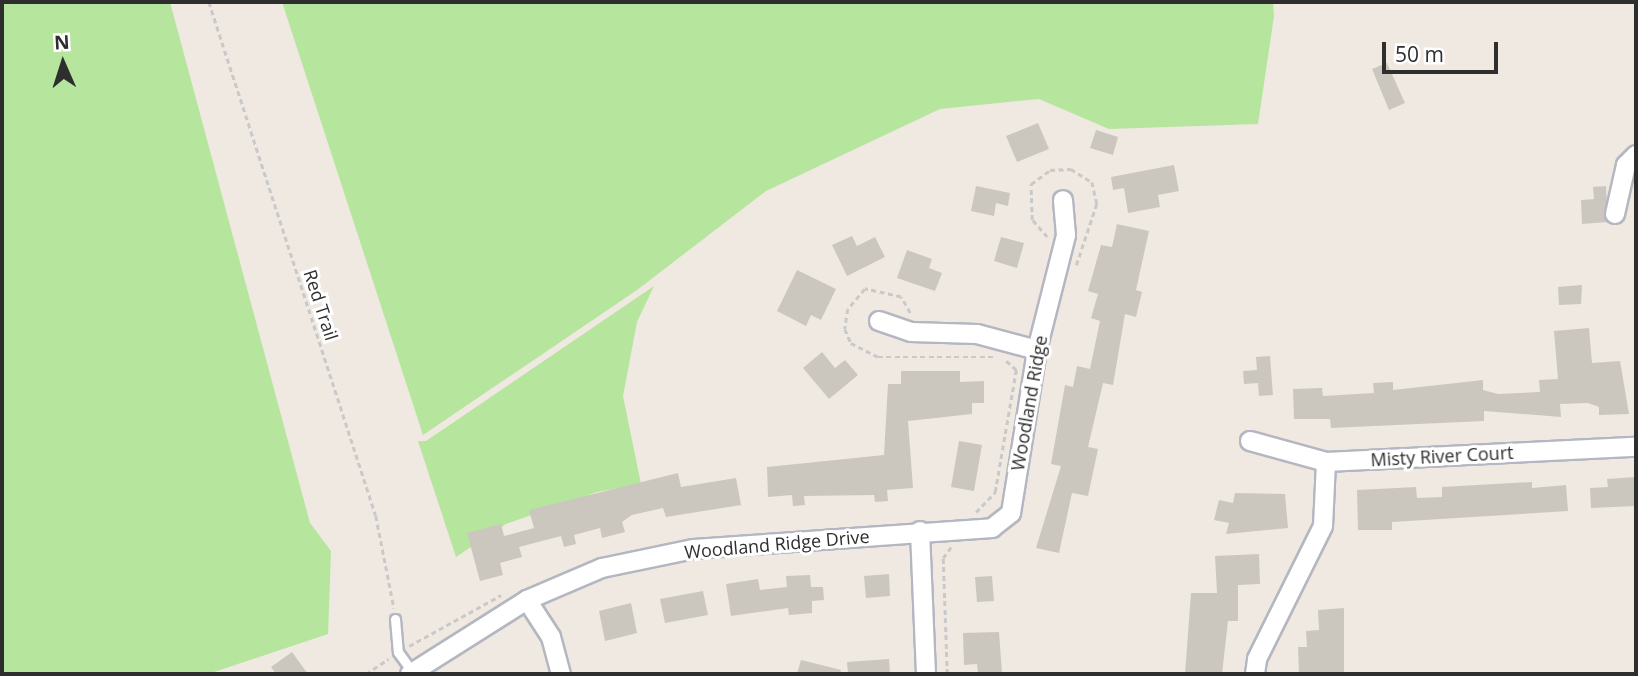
<!DOCTYPE html>
<style>
body{margin:0}
#map{position:relative;width:1638px;height:676px;overflow:hidden;background:#efe9e1;font-family:"Open Sans",sans-serif}
div>[style]{position:absolute}
.green>*{inset:0;background:#b6e59e}
.building>*{inset:0;background:#cbc7bf}
.path>*{height:2.5px;margin-top:-1.25px;transform-origin:0;background:repeating-linear-gradient(90deg,#c9c9c9 0 5px,transparent 0 8.5px)}
.roads{filter:drop-shadow(2px 0 #b4b7c1) drop-shadow(-2px 0 #b4b7c1) drop-shadow(0 2px #b4b7c1) drop-shadow(0 -2px #b4b7c1)}
.service>*{height:9px;margin:-4.5px;padding:0 4.5px;transform-origin:4.5px;border-radius:4.5px;background:#fff}
.minor>*{height:18px;margin:-9px;padding:0 9px;transform-origin:9px;border-radius:9px;background:#fff}
span{translate:-50% -50%;white-space:nowrap;text-align:center;line-height:1.15;-webkit-text-stroke:6px #fff;paint-order:stroke}
.street-label{font-size:18px;color:#2e2e2e}
.frame{position:absolute;inset:0;border:4px solid #2e2e2e;pointer-events:none}
.north{position:absolute;left:28px;top:28px;width:70px;height:70px;-webkit-text-stroke:5px #fff;paint-order:stroke;rotate:357deg;font-size:19px;font-weight:700;line-height:28px;text-align:center;color:#2e2e2e}
.north::after{content:'';display:block;margin:auto;width:24px;height:32px;background:#2e2e2e;clip-path:polygon(50% 0,100% 100%,50% 72%,0 100%)}
.scale{position:absolute;left:1382px;top:42px;width:116px;height:32px;box-sizing:border-box;border:4px solid #2e2e2e;border-top:0;padding-left:9px;font-size:21px;line-height:24px;white-space:nowrap;color:#2e2e2e;-webkit-text-stroke:5px #fff;paint-order:stroke}
</style>
<div id="map">
<div class="green">
<i style="clip-path:polygon(2px 2px,170px 2px,310px 523px,331px 551px,328px 634px,208px 674px,2px 674px)"></i>
<i style="clip-path:polygon(282px 2px,1273px 2px,1274px 16px,1258px 124px,1109px 129px,1039px 99px,940px 109px,766px 191px,637px 290px,423px 435px)"></i>
<i style="clip-path:polygon(654px 286px,637px 322px,623px 396px,641px 484px,597px 492px,506px 524px,456px 557px,418px 441px,426px 441px)"></i>
</div>
<div class="building">
<i style="clip-path:polygon(1387px 63px,1405px 103px,1389px 110px,1372px 69px)"></i>
<i style="clip-path:polygon(1038px 123px,1049px 149px,1017px 162px,1006px 136px)"></i>
<i style="clip-path:polygon(1096px 130px,1118px 137px,1113px 155px,1090px 148px)"></i>
<i style="clip-path:polygon(1174px 165px,1179px 191px,1158px 195px,1160px 207px,1128px 213px,1124px 188px,1113px 190px,1111px 177px)"></i>
<i style="clip-path:polygon(976px 186px,1010px 193px,1008px 206px,996px 203px,994px 216px,971px 211px)"></i>
<i style="clip-path:polygon(1606px 186px,1608px 222px,1582px 224px,1581px 200px,1594px 199px,1593px 187px)"></i>
<i style="clip-path:polygon(1117px 224px,1149px 231px,1136px 290px,1142px 292px,1136px 317px,1125px 314px,1113px 385px,1103px 383px,1088px 447px,1098px 449px,1088px 496px,1072px 493px,1059px 553px,1036px 548px,1061px 466px,1051px 464px,1065px 385px,1073px 387px,1077px 366px,1090px 369px,1100px 321px,1091px 318px,1098px 294px,1088px 291px,1101px 245px,1112px 247px)"></i>
<i style="clip-path:polygon(852px 236px,857px 246px,875px 237px,885px 257px,847px 276px,832px 245px)"></i>
<i style="clip-path:polygon(1001px 237px,1024px 243px,1017px 268px,994px 261px)"></i>
<i style="clip-path:polygon(907px 250px,932px 259px,929px 268px,942px 273px,935px 291px,897px 278px)"></i>
<i style="clip-path:polygon(797px 270px,836px 289px,821px 320px,811px 315px,806px 326px,777px 311px)"></i>
<i style="clip-path:polygon(1582px 285px,1581px 304px,1559px 305px,1558px 287px)"></i>
<i style="clip-path:polygon(1589px 328px,1592px 363px,1620px 361px,1629px 414px,1599px 415px,1599px 407px,1588px 403px,1560px 404px,1561px 417px,1484px 411px,1484px 421px,1331px 428px,1330px 419px,1294px 419px,1293px 389px,1322px 388px,1323px 396px,1374px 393px,1373px 383px,1393px 382px,1393px 390px,1483px 380px,1483px 390px,1498px 394px,1540px 392px,1539px 380px,1558px 379px,1554px 331px)"></i>
<i style="clip-path:polygon(822px 352px,835px 368px,845px 360px,858px 375px,829px 399px,803px 368px)"></i>
<i style="clip-path:polygon(1270px 356px,1273px 395px,1259px 396px,1258px 383px,1244px 384px,1243px 371px,1257px 370px,1256px 357px)"></i>
<i style="clip-path:polygon(901px 371px,960px 371px,960px 382px,984px 381px,984px 403px,972px 403px,972px 414px,908px 421px,913px 488px,887px 490px,888px 501px,875px 502px,874px 495px,804px 496px,805px 505px,793px 506px,792px 495px,768px 497px,767px 467px,884px 455px,888px 384px,901px 384px)"></i>
<i style="clip-path:polygon(959px 441px,982px 445px,974px 491px,951px 487px)"></i>
<i style="clip-path:polygon(678px 473px,681px 487px,736px 478px,741px 505px,666px 517px,663px 508px,632px 515px,622px 522px,625px 532px,602px 538px,600px 528px,574px 535px,576px 544px,564px 547px,561px 536px,519px 547px,522px 557px,500px 563px,503px 575px,480px 581px,467px 533px,501px 524px,504px 536px,534px 528px,529px 510px)"></i>
<i style="clip-path:polygon(1636px 477px,1636px 506px,1591px 508px,1590px 488px,1608px 487px,1607px 479px)"></i>
<i style="clip-path:polygon(1532px 482px,1532px 488px,1566px 485px,1568px 511px,1392px 522px,1392px 530px,1358px 530px,1357px 490px,1416px 487px,1417px 498px,1442px 497px,1442px 487px)"></i>
<i style="clip-path:polygon(1235px 493px,1285px 494px,1288px 528px,1226px 534px,1229px 523px,1214px 520px,1219px 500px,1233px 503px)"></i>
<i style="clip-path:polygon(1259px 554px,1260px 584px,1238px 585px,1238px 621px,1228px 621px,1222px 674px,1185px 674px,1191px 593px,1217px 593px,1215px 556px)"></i>
<i style="clip-path:polygon(889px 574px,890px 596px,866px 598px,864px 576px)"></i>
<i style="clip-path:polygon(810px 575px,811px 587px,823px 587px,824px 600px,812px 601px,812px 613px,789px 615px,788px 608px,731px 616px,726px 584px,758px 579px,760px 590px,787px 587px,786px 576px)"></i>
<i style="clip-path:polygon(992px 576px,994px 601px,977px 602px,975px 577px)"></i>
<i style="clip-path:polygon(703px 591px,708px 615px,665px 623px,660px 599px)"></i>
<i style="clip-path:polygon(631px 603px,637px 633px,605px 641px,599px 611px)"></i>
<i style="clip-path:polygon(1344px 608px,1344px 674px,1299px 674px,1298px 647px,1307px 647px,1306px 631px,1319px 630px,1318px 610px)"></i>
<i style="clip-path:polygon(999px 632px,1002px 673px,978px 674px,977px 664px,964px 665px,963px 633px)"></i>
<i style="clip-path:polygon(292px 652px,308px 674px,276px 674px,271px 667px)"></i>
<i style="clip-path:polygon(889px 659px,890px 674px,848px 674px,847px 662px)"></i>
<i style="clip-path:polygon(801px 660px,841px 670px,840px 674px,797px 674px)"></i>
</div>
<div class="path">
<i style="left:209px;top:2px;width:540px;rotate:72deg"></i>
<i style="left:376px;top:516px;width:94px;rotate:78.9deg"></i>
<i style="left:1047px;top:237px;width:23px;rotate:-131deg"></i>
<i style="left:1032px;top:220px;width:36px;rotate:-92deg"></i>
<i style="left:1031px;top:184px;width:24px;rotate:-36deg"></i>
<i style="left:1050px;top:170px;width:21px;rotate:-3deg"></i>
<i style="left:1071px;top:169px;width:25px;rotate:32deg"></i>
<i style="left:1092px;top:182px;width:23px;rotate:77deg"></i>
<i style="left:1097px;top:204px;width:66px;rotate:108.4deg"></i>
<i style="left:910px;top:313px;width:18px;rotate:-119deg"></i>
<i style="left:901px;top:297px;width:37px;rotate:-167deg"></i>
<i style="left:865px;top:289px;width:26px;rotate:130deg"></i>
<i style="left:848px;top:309px;width:20px;rotate:99deg"></i>
<i style="left:845px;top:329px;width:15px;rotate:67deg"></i>
<i style="left:851px;top:343px;width:30px;rotate:27deg"></i>
<i style="left:878px;top:357px;width:117px"></i>
<i style="left:976px;top:512px;width:28px;rotate:-46deg"></i>
<i style="left:995px;top:492px;width:124px;rotate:-80.2deg"></i>
<i style="left:1016px;top:370px;width:15px;rotate:-138deg"></i>
<i style="left:409px;top:646px;width:105px;rotate:-29deg"></i>
<i style="left:366px;top:674px;width:27px;rotate:-34deg"></i>
<i style="left:947px;top:674px;width:116px;rotate:-92deg"></i>
<i style="left:943px;top:558px;width:14px;rotate:-54deg"></i>
</div>
<div class="roads">
<div class="service">
<i style="left:395px;top:619px;width:33px;rotate:85deg"></i>
<i style="left:398px;top:652px;width:26px;rotate:54deg"></i>
</div>
<div class="minor">
<i style="left:1615px;top:214px;width:50px;rotate:-77.3deg"></i>
<i style="left:1626px;top:165px;width:14px;rotate:-45deg"></i>
<i style="left:879px;top:321px;width:34px;rotate:19deg"></i>
<i style="left:911px;top:332px;width:66px;rotate:1.7deg"></i>
<i style="left:977px;top:334px;width:62px;rotate:14.9deg"></i>
<i style="left:1250px;top:441px;width:79px;rotate:15.4deg"></i>
<i style="left:1326px;top:462px;width:310px;rotate:-2.8deg"></i>
<i style="left:920px;top:531px;width:143px;rotate:87.6deg"></i>
<i style="left:527px;top:600px;width:44px;rotate:57deg"></i>
<i style="left:551px;top:637px;width:38px;rotate:75deg"></i>
<i style="left:410px;top:674px;width:138px;rotate:-32.3deg"></i>
<i style="left:527px;top:600px;width:82px;rotate:-23.1deg"></i>
<i style="left:602px;top:568px;width:94px;rotate:-11.7deg"></i>
<i style="left:694px;top:549px;width:299px;rotate:-4deg"></i>
<i style="left:992px;top:528px;width:24px;rotate:-38deg"></i>
<i style="left:1011px;top:513px;width:165px;rotate:-80.9deg"></i>
<i style="left:1037px;top:350px;width:119px;rotate:-75.8deg"></i>
<i style="left:1066px;top:235px;width:35px;rotate:-95deg"></i>
<i style="left:1255px;top:674px;width:15px;rotate:-82deg"></i>
<i style="left:1257px;top:659px;width:148px;rotate:-63.6deg"></i>
<i style="left:1323px;top:526px;width:64px;rotate:-87.3deg"></i>
</div>
</div>
<div class="street-label">
<span style="left:321px;top:305px;rotate:72deg">Red Trail</span>
<span style="left:1029px;top:403px;rotate:-80deg">Woodland Ridge</span>
<span style="left:1442px;top:456px;rotate:-3deg">Misty River Court</span>
<span style="left:777px;top:544px;rotate:-5deg">Woodland Ridge Drive</span>
</div>
<div class="frame"></div>
<div class="north">N</div>
<div class="scale">50 m</div>
</div>
